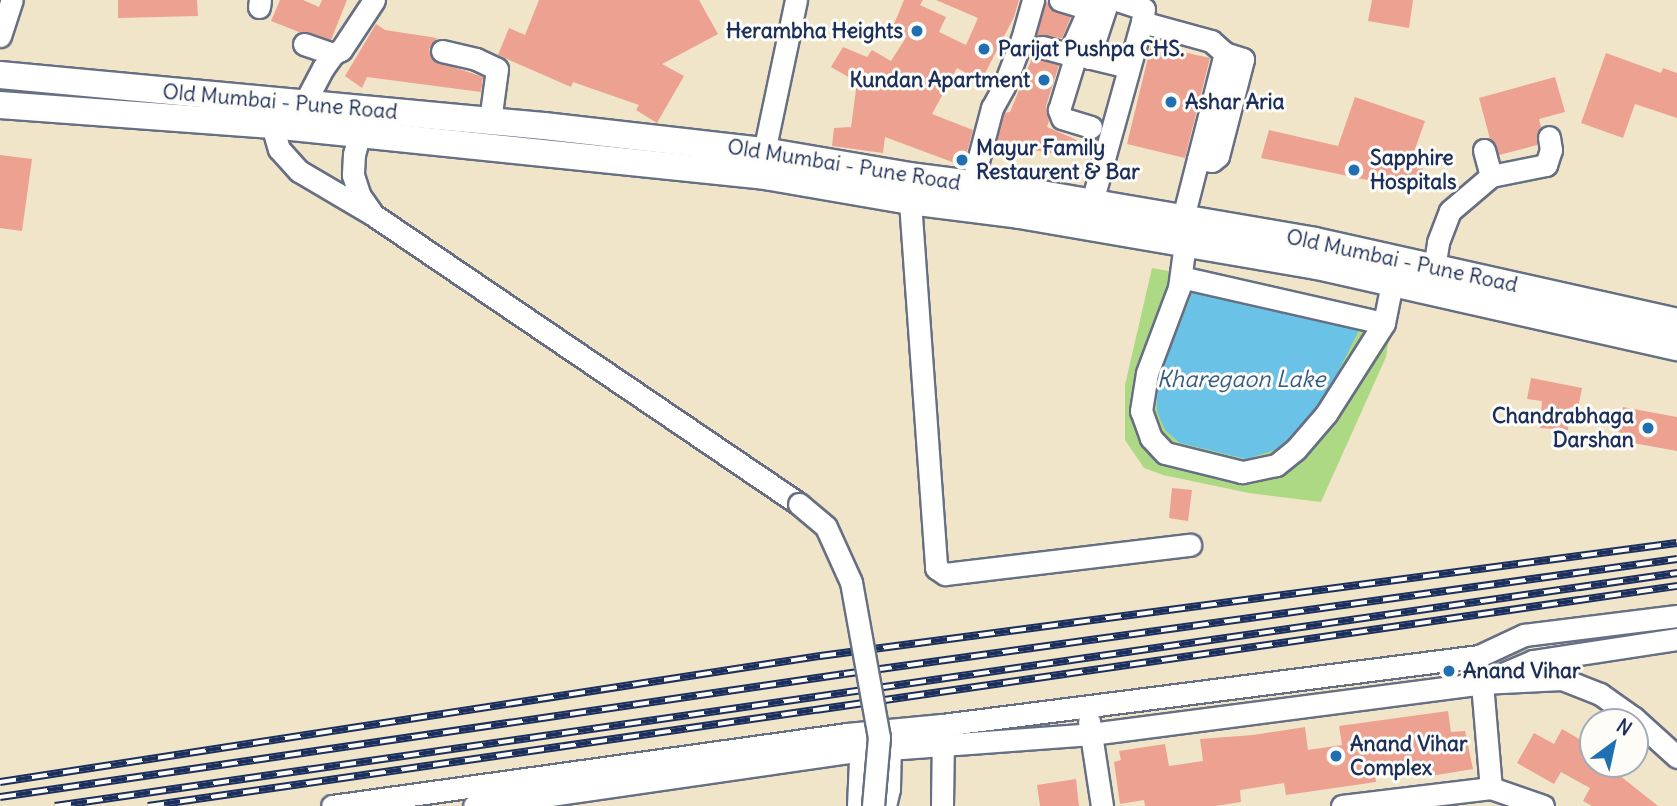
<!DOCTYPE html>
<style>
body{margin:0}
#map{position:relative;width:1677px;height:806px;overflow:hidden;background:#f0e5c9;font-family:Delius,sans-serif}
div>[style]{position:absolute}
.green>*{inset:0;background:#add985}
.water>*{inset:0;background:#6ac3e7}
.building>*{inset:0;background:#eda191}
.roads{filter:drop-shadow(2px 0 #666f83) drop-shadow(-2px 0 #666f83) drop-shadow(0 2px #666f83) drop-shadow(0 -2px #666f83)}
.minor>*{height:21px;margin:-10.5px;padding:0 10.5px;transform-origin:10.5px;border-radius:10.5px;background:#fff}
.major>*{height:26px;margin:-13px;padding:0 13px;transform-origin:13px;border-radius:13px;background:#fff}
.rail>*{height:8px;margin-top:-4px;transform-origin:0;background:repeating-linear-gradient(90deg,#fdfcf7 0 16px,#1b2f5e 0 32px);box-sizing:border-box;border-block:2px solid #1b2f5e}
.bridges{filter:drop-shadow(2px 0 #666f83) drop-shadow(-2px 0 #666f83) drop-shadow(0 2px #666f83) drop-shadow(0 -2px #666f83)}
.minor-bridge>*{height:21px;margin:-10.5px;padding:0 10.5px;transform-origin:10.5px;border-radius:10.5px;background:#fff}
.dots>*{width:19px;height:19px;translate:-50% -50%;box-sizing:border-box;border:4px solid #fdfcf7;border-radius:50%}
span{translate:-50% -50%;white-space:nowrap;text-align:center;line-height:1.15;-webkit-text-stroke:6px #fdfcf7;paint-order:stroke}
.poi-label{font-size:21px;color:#1b2f5e;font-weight:700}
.right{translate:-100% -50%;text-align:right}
.left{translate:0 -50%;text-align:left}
.street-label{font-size:21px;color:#1b2f5e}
.water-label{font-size:23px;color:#335b87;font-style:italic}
.north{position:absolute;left:1579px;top:708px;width:70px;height:70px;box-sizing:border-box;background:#fdfcf7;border:2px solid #a3aaba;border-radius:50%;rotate:33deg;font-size:19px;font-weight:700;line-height:28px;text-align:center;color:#1b2f5e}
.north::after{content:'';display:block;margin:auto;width:24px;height:32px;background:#1f6fb2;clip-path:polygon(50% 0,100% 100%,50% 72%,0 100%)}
</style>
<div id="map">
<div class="green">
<i style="clip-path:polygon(1152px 268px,1256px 287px,1392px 317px,1386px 357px,1321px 502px,1249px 493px,1163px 475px,1144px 468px,1125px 440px,1125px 385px)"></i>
</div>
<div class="water">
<i style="clip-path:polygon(1198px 290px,1363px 322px,1325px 398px,1298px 432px,1275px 450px,1246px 459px,1180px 443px,1165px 430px,1157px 411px,1157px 382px,1193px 291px)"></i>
</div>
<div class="building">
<i style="clip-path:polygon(118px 0,197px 0,198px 16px,118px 18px)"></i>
<i style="clip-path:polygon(280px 0,303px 0,319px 7px,322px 0,347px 0,331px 40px,308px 32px,299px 32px,271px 21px)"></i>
<i style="clip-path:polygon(539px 0,699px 0,718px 34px,662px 64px,684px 76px,657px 123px,636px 110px,639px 105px,573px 82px,571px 87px,498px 55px,509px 28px,525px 35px)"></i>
<i style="clip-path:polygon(904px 0,923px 0,920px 5px,946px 17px,939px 32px,966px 45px,978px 18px,936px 0,1019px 0,1014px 17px,981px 81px,957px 68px,932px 114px,973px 130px,963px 166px,885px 137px,883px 153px,832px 146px,834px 128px,851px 127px,857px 82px,831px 67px,843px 47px,867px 57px,872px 50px,891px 61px,907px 36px,892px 29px)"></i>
<i style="clip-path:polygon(1046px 0,1051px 9px,1071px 17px,1062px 38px,1037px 35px)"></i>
<i style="clip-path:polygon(1372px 0,1413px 0,1409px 28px,1368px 21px)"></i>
<i style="clip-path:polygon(376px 24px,385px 30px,437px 38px,429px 49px,433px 60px,483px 77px,481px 92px,367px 77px,362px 88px,345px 76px)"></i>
<i style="clip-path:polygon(1151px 45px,1210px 58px,1185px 158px,1127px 144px)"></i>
<i style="clip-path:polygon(1606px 53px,1661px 73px,1663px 68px,1677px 73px,1677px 118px,1635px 104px,1623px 138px,1581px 123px)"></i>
<i style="clip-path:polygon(1033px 56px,1059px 65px,1046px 106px,1049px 121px,1047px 127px,1077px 140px,1074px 157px,996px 144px,1004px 113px,1010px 112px)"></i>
<i style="clip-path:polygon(1555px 77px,1565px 112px,1539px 119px,1541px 127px,1537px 133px,1537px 145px,1499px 155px,1490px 139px,1479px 98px)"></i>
<i style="clip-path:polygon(1355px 97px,1425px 121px,1410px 163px,1423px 166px,1420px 191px,1261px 158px,1269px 130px,1338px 146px)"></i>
<i style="clip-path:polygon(0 155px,32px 159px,22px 231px,0 228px)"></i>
<i style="clip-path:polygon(1531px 378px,1582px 388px,1578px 408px,1570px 407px,1568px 430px,1540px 428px,1542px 401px,1527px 399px)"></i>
<i style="clip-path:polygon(1623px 407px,1677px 417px,1677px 451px,1617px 440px)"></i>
<i style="clip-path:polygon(1172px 488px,1192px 490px,1188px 521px,1169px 518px)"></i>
<i style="clip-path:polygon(1448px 711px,1451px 732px,1465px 731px,1473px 769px,1425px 777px,1422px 764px,1374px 770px,1376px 782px,1286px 795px,1284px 783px,1240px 790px,1241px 802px,1215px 806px,1145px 806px,1144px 800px,1120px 804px,1114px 762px,1121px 760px,1119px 751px,1165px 744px,1169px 766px,1203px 761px,1200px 739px,1253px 735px,1305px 727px,1308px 750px,1342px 745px,1339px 726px)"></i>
<i style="clip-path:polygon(1562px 729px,1593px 747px,1593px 764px,1626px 764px,1619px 775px,1658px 806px,1592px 806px,1583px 801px,1590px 788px,1561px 772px,1554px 784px,1517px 763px,1534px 733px,1554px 744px)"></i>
<i style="clip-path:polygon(1076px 779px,1079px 806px,1040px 806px,1037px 785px)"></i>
</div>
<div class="roads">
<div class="minor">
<i style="left:1060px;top:0;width:30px;rotate:17deg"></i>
<i style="left:1117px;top:0;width:28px;rotate:18deg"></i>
<i style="left:1144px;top:9px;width:13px;rotate:99deg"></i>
<i style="left:259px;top:7px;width:7px;rotate:-82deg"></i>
<i style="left:0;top:36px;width:38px;rotate:-72deg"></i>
<i style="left:304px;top:44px;width:31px;rotate:19deg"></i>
<i style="left:1042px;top:47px;width:28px;rotate:15deg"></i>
<i style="left:1069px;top:54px;width:59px;rotate:-66deg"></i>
<i style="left:442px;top:51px;width:35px;rotate:13deg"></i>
<i style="left:476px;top:59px;width:23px;rotate:25deg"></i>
<i style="left:497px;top:69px;width:52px;rotate:97.7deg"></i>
<i style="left:1089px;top:58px;width:61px;rotate:-71.9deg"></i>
<i style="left:304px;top:104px;width:41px;rotate:-62.2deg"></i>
<i style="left:323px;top:68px;width:17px;rotate:-54deg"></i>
<i style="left:333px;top:54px;width:9px;rotate:-27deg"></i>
<i style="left:341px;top:50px;width:60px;rotate:-56.6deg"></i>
<i style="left:363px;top:121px;width:34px;rotate:105deg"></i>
<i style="left:354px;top:154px;width:21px;rotate:93deg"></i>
<i style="left:353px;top:175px;width:22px;rotate:72deg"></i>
<i style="left:360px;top:196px;width:19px;rotate:55deg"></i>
<i style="left:272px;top:125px;width:25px;rotate:74deg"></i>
<i style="left:279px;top:149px;width:30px;rotate:48deg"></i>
<i style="left:299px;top:171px;width:85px;rotate:30.5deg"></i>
<i style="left:372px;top:214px;width:516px;rotate:34.18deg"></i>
<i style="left:1091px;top:127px;width:30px;rotate:-163deg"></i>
<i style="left:1062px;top:118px;width:9px;rotate:-111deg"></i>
<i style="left:1059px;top:110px;width:51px;rotate:-73deg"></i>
<i style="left:1074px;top:61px;width:8px;rotate:-50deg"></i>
<i style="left:1079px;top:55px;width:50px;rotate:13.8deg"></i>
<i style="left:1484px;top:150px;width:27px;rotate:75deg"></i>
<i style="left:1198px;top:159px;width:14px;rotate:8deg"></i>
<i style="left:1212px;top:161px;width:8px;rotate:-40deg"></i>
<i style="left:1218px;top:156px;width:100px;rotate:-75.5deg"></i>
<i style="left:1243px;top:59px;width:19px;rotate:-162deg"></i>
<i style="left:761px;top:166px;width:170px;rotate:-78.1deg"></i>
<i style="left:972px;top:184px;width:79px;rotate:-75.3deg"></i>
<i style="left:992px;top:108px;width:25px;rotate:-61deg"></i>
<i style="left:1004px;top:86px;width:50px;rotate:-69deg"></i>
<i style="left:1022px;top:39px;width:41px;rotate:-74.2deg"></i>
<i style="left:909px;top:188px;width:381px;rotate:85.9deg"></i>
<i style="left:936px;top:568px;width:11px;rotate:34deg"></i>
<i style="left:945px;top:574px;width:247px;rotate:-6.8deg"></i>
<i style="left:1092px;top:202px;width:187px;rotate:-74.5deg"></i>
<i style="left:1142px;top:22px;width:72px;rotate:15.4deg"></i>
<i style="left:1211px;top:41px;width:18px;rotate:41deg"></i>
<i style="left:1225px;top:53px;width:170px;rotate:104.3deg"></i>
<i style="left:1181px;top:277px;width:208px;rotate:12.8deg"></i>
<i style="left:1384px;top:323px;width:108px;rotate:122.5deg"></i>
<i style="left:1326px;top:414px;width:46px;rotate:130.6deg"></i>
<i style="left:1296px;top:449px;width:26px;rotate:141deg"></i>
<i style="left:1276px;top:465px;width:35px;rotate:168deg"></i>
<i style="left:1242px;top:472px;width:79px;rotate:-166.1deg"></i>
<i style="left:1165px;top:453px;width:21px;rotate:-133deg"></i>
<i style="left:1151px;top:438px;width:29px;rotate:-110deg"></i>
<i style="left:1141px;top:411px;width:38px;rotate:-81deg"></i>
<i style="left:1147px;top:373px;width:91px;rotate:-69.4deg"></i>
<i style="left:1179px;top:288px;width:45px;rotate:-82.4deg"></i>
<i style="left:1432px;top:281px;width:39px;rotate:-81deg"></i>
<i style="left:1438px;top:242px;width:33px;rotate:-69deg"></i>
<i style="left:1450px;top:211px;width:54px;rotate:-40.5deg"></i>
<i style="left:1491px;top:176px;width:56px;rotate:-11.3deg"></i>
<i style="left:1546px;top:165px;width:16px;rotate:-72deg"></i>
<i style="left:1551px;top:150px;width:13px;rotate:-99deg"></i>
<i style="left:1384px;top:323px;width:41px;rotate:-78.7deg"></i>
<i style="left:1481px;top:672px;width:116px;rotate:85.1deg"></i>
<i style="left:1496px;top:677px;width:40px;rotate:-23.4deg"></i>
<i style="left:1533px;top:661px;width:146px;rotate:-8.7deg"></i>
<i style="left:1089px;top:721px;width:86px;rotate:81.3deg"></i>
<i style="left:332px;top:806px;width:520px;rotate:-7.96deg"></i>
<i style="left:847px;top:734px;width:95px;rotate:-5.4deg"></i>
<i style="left:942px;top:725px;width:541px;rotate:-7.32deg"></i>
<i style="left:1479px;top:656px;width:50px;rotate:-25deg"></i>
<i style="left:1524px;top:635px;width:154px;rotate:-7.1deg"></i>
<i style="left:474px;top:806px;width:378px;rotate:-8.2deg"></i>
<i style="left:848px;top:752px;width:244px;rotate:-4.2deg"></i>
<i style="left:1091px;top:734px;width:394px;rotate:-7.4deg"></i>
<i style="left:1482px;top:683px;width:80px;rotate:-2.9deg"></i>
<i style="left:1562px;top:679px;width:41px;rotate:21.5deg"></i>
<i style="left:1600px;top:694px;width:42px;rotate:35.2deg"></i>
<i style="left:1634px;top:718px;width:58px;rotate:42.2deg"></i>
<i style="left:858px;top:806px;width:68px;rotate:-87.5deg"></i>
<i style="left:885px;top:806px;width:17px;rotate:-77deg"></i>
<i style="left:889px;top:789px;width:50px;rotate:-88.9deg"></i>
<i style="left:942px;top:806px;width:72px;rotate:-89.2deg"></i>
<i style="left:1342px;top:806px;width:150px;rotate:-6.9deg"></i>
<i style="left:1491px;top:788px;width:55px;rotate:19.1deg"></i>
</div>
<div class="major">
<i style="left:0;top:75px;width:546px;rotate:5.36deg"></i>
<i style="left:544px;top:126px;width:220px;rotate:6.5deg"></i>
<i style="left:763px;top:151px;width:148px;rotate:9.7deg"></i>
<i style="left:909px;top:176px;width:110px;rotate:7.3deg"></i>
<i style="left:1018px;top:190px;width:301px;rotate:9.7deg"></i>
<i style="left:1315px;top:241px;width:371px;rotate:12.6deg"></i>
<i style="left:0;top:105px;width:273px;rotate:4.2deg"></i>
<i style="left:272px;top:125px;width:490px;rotate:5.9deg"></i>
<i style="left:759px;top:175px;width:153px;rotate:9.8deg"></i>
<i style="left:910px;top:201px;width:110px;rotate:7.3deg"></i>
<i style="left:1019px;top:215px;width:302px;rotate:9.7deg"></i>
<i style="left:1317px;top:266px;width:369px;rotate:12.7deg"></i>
</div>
</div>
<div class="rail">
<i style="left:0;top:782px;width:830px;rotate:-8.74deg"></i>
<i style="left:820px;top:656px;width:864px;rotate:-7.51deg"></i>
<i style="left:0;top:797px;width:853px;rotate:-8.29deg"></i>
<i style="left:844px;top:674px;width:841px;rotate:-7.86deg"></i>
<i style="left:55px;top:806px;width:1639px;rotate:-8.17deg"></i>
<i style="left:148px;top:806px;width:1545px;rotate:-8.19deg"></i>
</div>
<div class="bridges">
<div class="minor-bridge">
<i style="left:799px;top:504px;width:35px;rotate:40deg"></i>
<i style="left:826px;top:527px;width:60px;rotate:65.6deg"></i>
<i style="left:851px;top:582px;width:158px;rotate:79.8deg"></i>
<i style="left:879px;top:737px;width:69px;rotate:95deg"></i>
</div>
</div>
<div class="dots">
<i style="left:917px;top:31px;background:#1f6fb2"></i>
<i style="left:984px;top:49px;background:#1f6fb2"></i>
<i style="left:1044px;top:80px;background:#1f6fb2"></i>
<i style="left:1171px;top:102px;background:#1f6fb2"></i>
<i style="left:962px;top:160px;background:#1f6fb2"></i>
<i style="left:1354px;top:170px;background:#1f6fb2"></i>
<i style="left:1648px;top:428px;background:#1f6fb2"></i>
<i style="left:1449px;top:671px;background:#1f6fb2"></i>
<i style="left:1336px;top:756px;background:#1f6fb2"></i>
</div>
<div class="poi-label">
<span class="right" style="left:903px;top:31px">Herambha Heights</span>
<span class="left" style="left:998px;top:49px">Parijat Pushpa CHS.</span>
<span class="right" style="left:1030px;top:80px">Kundan Apartment</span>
<span class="left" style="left:1185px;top:102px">Ashar Aria</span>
<span class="left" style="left:976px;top:160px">Mayur Family<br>Restaurent &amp; Bar</span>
<span class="left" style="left:1370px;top:170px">Sapphire<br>Hospitals</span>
<span class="right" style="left:1634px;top:428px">Chandrabhaga<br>Darshan</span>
<span class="left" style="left:1463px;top:671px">Anand Vihar</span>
<span class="left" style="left:1350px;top:756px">Anand Vihar<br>Complex</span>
</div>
<div class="street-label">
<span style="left:280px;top:102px;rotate:5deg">Old Mumbai - Pune Road</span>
<span style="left:844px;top:165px;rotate:9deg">Old Mumbai - Pune Road</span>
<span style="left:1402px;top:261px;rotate:12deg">Old Mumbai - Pune Road</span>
</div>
<div class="water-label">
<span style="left:1241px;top:379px">Kharegaon Lake</span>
</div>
<div class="north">N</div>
</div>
